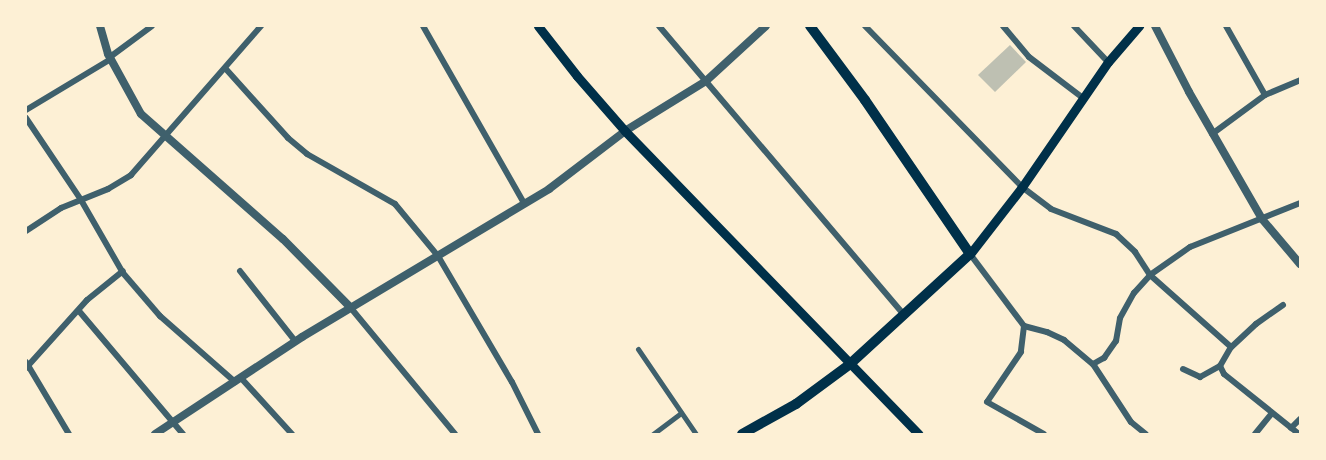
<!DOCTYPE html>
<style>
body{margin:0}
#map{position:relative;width:1326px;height:460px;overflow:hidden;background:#fdf0d5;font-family:"Asap Condensed",sans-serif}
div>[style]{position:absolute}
.building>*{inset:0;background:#bec0b2}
.pedestrian>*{height:5px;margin:-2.5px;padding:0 2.5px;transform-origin:2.5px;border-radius:2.5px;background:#3f606c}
.minor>*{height:6px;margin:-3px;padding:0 3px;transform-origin:3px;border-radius:3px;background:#3f606c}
.tertiary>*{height:8px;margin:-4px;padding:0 4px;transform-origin:4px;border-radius:4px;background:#3f606c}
.secondary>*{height:9px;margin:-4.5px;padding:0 4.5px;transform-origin:4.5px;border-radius:4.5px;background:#003049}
.primary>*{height:10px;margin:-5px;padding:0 5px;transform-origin:5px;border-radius:5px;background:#003049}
span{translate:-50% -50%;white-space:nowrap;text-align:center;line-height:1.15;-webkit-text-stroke:6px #fdf0d5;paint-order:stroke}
.frame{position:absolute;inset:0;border:27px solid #fdf0d5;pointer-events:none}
</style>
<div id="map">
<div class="building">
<i style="clip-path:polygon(1010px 45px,1026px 62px,995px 92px,978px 75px)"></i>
</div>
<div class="pedestrian">
<i style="left:638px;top:349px;width:103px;rotate:55.7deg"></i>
<i style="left:653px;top:434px;width:35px;rotate:-37deg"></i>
</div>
<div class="minor">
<i style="left:423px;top:26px;width:204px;rotate:60.3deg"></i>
<i style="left:659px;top:26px;width:379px;rotate:49.7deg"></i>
<i style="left:865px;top:26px;width:225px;rotate:45.7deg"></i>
<i style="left:1022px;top:187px;width:36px;rotate:37deg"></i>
<i style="left:1051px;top:209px;width:70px;rotate:21deg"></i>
<i style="left:1116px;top:234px;width:26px;rotate:43deg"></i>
<i style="left:1135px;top:252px;width:27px;rotate:57deg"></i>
<i style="left:1150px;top:275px;width:108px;rotate:41.6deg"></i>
<i style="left:1003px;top:26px;width:40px;rotate:50deg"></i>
<i style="left:1029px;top:57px;width:68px;rotate:37.2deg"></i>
<i style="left:1074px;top:26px;width:50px;rotate:46.6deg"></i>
<i style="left:1226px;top:26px;width:79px;rotate:60.5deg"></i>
<i style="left:110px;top:57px;width:52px;rotate:-36.4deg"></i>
<i style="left:225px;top:68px;width:94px;rotate:48deg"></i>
<i style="left:288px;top:138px;width:25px;rotate:40deg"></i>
<i style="left:307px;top:154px;width:101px;rotate:29.6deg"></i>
<i style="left:395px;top:204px;width:67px;rotate:50.4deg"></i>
<i style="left:438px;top:256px;width:146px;rotate:59.6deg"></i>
<i style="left:512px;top:382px;width:58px;rotate:63.4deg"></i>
<i style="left:26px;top:110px;width:99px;rotate:-31deg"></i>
<i style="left:26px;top:118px;width:99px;rotate:56.1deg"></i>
<i style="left:81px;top:200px;width:84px;rotate:60.1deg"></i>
<i style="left:123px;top:273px;width:57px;rotate:49.3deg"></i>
<i style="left:160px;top:316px;width:100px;rotate:41.3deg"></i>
<i style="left:1212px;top:134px;width:66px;rotate:-36.3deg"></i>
<i style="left:1265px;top:95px;width:38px;rotate:-23deg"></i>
<i style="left:26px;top:231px;width:42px;rotate:-33.3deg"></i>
<i style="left:61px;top:208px;width:51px;rotate:-22deg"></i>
<i style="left:108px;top:189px;width:27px;rotate:-31deg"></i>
<i style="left:131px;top:175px;width:198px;rotate:-48.9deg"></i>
<i style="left:970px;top:254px;width:90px;rotate:53.1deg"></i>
<i style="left:1024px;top:326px;width:24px;rotate:15deg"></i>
<i style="left:1047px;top:332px;width:19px;rotate:25deg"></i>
<i style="left:1064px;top:340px;width:38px;rotate:40deg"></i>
<i style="left:1093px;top:364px;width:69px;rotate:56.8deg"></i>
<i style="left:1131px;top:422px;width:19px;rotate:39deg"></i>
<i style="left:240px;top:271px;width:89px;rotate:51.8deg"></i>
<i style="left:1283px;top:305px;width:33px;rotate:145deg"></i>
<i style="left:1256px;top:324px;width:34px;rotate:137deg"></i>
<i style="left:1231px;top:347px;width:22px;rotate:120deg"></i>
<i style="left:1220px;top:366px;width:9px;rotate:63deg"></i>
<i style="left:1224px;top:374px;width:96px;rotate:38.7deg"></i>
<i style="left:350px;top:307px;width:165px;rotate:50.4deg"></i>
<i style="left:79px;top:311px;width:161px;rotate:49.8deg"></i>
<i style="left:1024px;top:326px;width:26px;rotate:97deg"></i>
<i style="left:1021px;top:352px;width:60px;rotate:124.2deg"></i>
<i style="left:987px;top:402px;width:65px;rotate:29.3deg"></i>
<i style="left:26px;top:362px;width:84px;rotate:59.2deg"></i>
<i style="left:1093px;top:364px;width:13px;rotate:-29deg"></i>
<i style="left:1104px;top:358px;width:21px;rotate:-55deg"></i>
<i style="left:1116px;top:341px;width:23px;rotate:-80deg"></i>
<i style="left:1120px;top:318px;width:29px;rotate:-61deg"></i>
<i style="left:1134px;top:293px;width:24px;rotate:-48deg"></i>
<i style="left:1150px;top:275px;width:49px;rotate:-35deg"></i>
<i style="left:1190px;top:247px;width:118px;rotate:-21.8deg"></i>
<i style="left:26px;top:368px;width:91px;rotate:-48.1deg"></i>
<i style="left:87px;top:300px;width:46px;rotate:-38.9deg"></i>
<i style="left:1183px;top:369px;width:19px;rotate:25deg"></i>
<i style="left:1200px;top:377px;width:23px;rotate:-29deg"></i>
<i style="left:241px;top:378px;width:76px;rotate:47.7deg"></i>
<i style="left:1291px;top:428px;width:13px;rotate:-45deg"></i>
<i style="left:1255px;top:434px;width:27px;rotate:-51deg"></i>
</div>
<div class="tertiary">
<i style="left:100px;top:26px;width:29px;rotate:74deg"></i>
<i style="left:108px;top:54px;width:68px;rotate:61.2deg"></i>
<i style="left:141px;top:114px;width:189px;rotate:41.4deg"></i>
<i style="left:283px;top:239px;width:95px;rotate:45.4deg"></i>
<i style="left:1155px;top:26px;width:74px;rotate:62.7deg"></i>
<i style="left:1189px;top:92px;width:146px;rotate:60.1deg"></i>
<i style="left:1262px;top:219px;width:59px;rotate:49.8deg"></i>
<i style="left:155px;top:434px;width:176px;rotate:-33.4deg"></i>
<i style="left:302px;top:337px;width:288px;rotate:-30.9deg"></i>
<i style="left:549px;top:189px;width:96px;rotate:-37.3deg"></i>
<i style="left:625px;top:131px;width:95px;rotate:-31.7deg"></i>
<i style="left:706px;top:81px;width:81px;rotate:-42.5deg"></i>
</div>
<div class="secondary">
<i style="left:538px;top:26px;width:63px;rotate:52deg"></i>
<i style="left:577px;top:76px;width:73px;rotate:48.9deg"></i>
<i style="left:625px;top:131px;width:422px;rotate:45.9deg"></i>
<i style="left:970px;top:254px;width:85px;rotate:-52.2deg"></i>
<i style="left:1022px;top:187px;width:152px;rotate:-55.5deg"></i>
<i style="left:1108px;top:62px;width:48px;rotate:-49.3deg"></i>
</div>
<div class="primary">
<i style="left:742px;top:434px;width:62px;rotate:-29.1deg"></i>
<i style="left:796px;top:404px;width:67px;rotate:-36.5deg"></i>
<i style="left:850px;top:364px;width:163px;rotate:-42.5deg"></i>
<i style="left:970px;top:254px;width:186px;rotate:-124.3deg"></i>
<i style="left:865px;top:100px;width:92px;rotate:-126.6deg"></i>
</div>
<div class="frame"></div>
</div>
